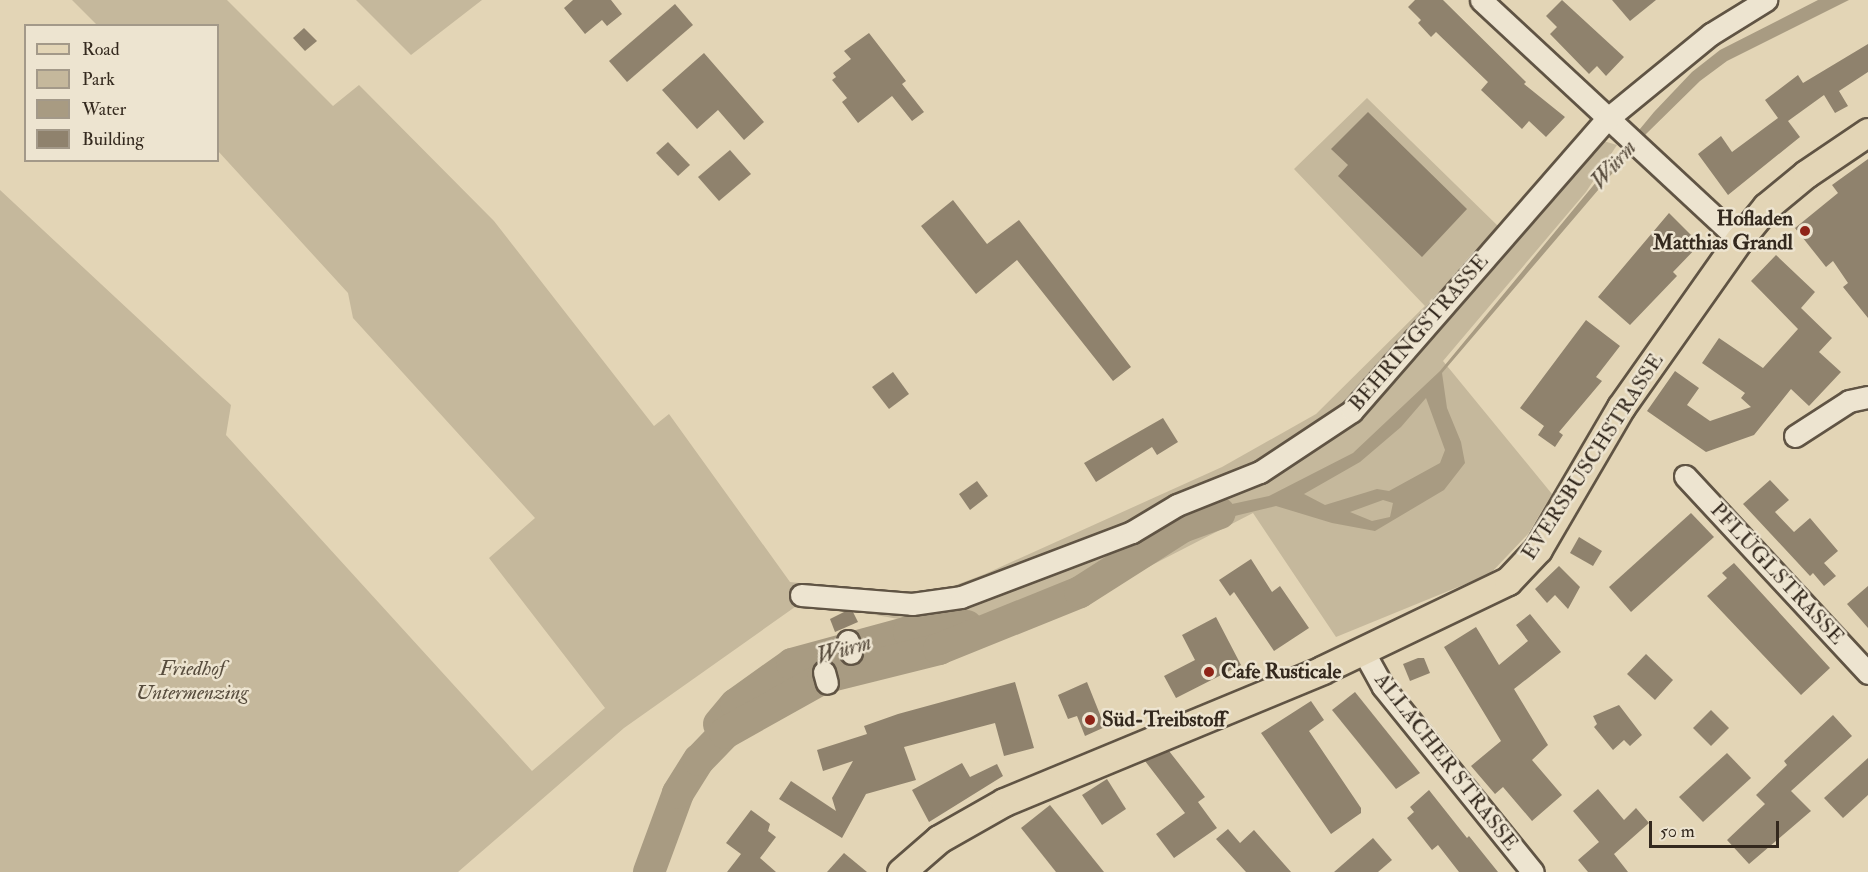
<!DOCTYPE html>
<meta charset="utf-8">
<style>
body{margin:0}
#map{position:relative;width:1868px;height:872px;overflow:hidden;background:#e3d5b6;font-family:"IM FELL Double Pica",serif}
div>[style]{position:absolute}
.green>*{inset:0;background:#c5b89c}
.water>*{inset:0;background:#a89b82}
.river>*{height:32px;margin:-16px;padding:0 16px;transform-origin:16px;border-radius:16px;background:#a89b82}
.building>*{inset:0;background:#8f826d}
.roads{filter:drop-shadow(2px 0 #605444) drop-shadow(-2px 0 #605444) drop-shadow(0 2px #605444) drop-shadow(0 -2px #605444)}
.minor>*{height:21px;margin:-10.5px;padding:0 10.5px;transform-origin:10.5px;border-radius:10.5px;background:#ede4d0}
.major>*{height:27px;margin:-13.5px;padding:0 13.5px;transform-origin:13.5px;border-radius:13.5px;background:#e3d5b6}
.dots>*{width:16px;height:16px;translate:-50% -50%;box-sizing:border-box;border:3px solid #ede4d0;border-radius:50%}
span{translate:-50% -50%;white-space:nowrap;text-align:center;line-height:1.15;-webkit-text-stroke:5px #ede4d0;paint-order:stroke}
.poi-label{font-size:21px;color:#34291e;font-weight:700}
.right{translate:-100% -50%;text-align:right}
.left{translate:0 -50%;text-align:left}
.street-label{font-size:21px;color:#34291e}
.park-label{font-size:21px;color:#584d3e;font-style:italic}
.water-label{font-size:22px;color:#574b3c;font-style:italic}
.legend{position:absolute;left:24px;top:24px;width:195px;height:138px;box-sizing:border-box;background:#ede4d0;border:2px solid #a39989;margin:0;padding:8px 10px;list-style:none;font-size:18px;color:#34291e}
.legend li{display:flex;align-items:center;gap:12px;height:30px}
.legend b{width:30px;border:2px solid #a39989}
.scale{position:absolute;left:1649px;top:821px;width:130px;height:27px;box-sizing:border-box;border:3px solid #34291e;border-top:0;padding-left:8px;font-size:18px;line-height:21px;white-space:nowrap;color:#34291e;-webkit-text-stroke:4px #ede4d0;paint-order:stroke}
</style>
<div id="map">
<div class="green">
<i style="clip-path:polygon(72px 0,227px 0,333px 106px,359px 85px,494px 221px,654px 426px,669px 414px,790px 582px,835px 587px,927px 596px,985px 574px,1222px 467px,1316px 414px,1425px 306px,1294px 169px,1367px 98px,1499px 227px,1583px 135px,1617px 145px,1586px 192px,1443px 361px,1552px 494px,1528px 534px,1490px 574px,1336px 637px,1253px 513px,1086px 599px,943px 651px,927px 624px,802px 602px,624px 728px,458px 872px,0 872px,0 190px,231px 405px,226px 435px,532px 771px,605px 708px,489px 558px,535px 518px,353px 318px,348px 293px,218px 151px,218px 26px,97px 25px)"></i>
<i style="clip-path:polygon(356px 0,482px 0,411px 55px)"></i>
</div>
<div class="water">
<i style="clip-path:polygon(evenodd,1818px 0,1849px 0,1727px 61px,1700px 81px,1645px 135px,1442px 373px,1447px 408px,1461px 442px,1465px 463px,1444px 490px,1375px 531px,1332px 523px,1276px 506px,1181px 529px,1179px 526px,1209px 509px,1269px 496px,1353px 453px,1440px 371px,1654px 112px,1692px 72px,1720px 50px,1818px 0,1426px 398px,1445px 450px,1440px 463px,1389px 491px,1377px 489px,1325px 505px,1304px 494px,1360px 462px,1401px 427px,1426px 398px,1818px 0,1383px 500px,1393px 503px,1390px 517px,1372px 521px,1350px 512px,1383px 500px)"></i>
</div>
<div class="river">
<i style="left:719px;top:724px;width:26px;rotate:-50deg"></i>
<i style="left:736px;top:704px;width:69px;rotate:-35.5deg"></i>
<i style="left:792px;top:664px;width:121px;rotate:-15.3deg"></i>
<i style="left:909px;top:632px;width:58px;rotate:-5.9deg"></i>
<i style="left:649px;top:872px;width:84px;rotate:-69.8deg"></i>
<i style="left:678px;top:793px;width:39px;rotate:-58deg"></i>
<i style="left:699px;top:760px;width:37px;rotate:-46deg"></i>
<i style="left:725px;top:733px;width:112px;rotate:-29.3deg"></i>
<i style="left:823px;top:678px;width:120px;rotate:-14deg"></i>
<i style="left:939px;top:649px;width:152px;rotate:-22deg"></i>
<i style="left:1080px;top:592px;width:121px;rotate:-32.5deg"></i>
<i style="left:1182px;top:527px;width:40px;rotate:-20.2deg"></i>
</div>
<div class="building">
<i style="clip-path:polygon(573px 0,611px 0,622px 14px,607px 26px,602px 20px,585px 34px,564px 8px)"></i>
<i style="clip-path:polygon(1415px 0,1443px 0,1526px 82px,1524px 84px,1565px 117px,1546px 137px,1529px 121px,1522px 129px,1481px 90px,1488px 82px,1436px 32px,1431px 37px,1418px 23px,1421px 20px,1408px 7px)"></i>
<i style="clip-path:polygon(1562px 0,1624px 57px,1606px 76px,1597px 66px,1589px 74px,1550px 34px,1557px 27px,1546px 16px)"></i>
<i style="clip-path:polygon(1612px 0,1656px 0,1630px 21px)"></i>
<i style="clip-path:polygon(675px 4px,693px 25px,627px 82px,609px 61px)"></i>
<i style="clip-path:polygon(304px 28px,317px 41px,305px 51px,293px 38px)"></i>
<i style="clip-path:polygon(869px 33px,906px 81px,902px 84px,924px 112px,912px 121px,892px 96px,858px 123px,842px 102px,847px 98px,832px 80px,836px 77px,833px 73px,851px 59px,844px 51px)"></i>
<i style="clip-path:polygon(1868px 44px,1868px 72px,1839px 91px,1848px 106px,1835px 113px,1824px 95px,1788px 121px,1800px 137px,1728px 195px,1698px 154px,1721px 136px,1732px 152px,1778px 118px,1765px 100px,1798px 75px,1803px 83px)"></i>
<i style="clip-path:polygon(704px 53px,764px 122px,744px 140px,718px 110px,697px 129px,662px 90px)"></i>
<i style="clip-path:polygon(1368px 112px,1467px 209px,1422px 257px,1338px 176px,1348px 165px,1331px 149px)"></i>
<i style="clip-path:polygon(668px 142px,690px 165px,678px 176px,656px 153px)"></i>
<i style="clip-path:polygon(730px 150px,751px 174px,719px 201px,698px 177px)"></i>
<i style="clip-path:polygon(1868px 159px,1868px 318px,1843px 287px,1848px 283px,1833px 261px,1826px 267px,1795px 228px,1838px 193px,1832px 185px)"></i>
<i style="clip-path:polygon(953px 200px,987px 244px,1019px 220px,1131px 367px,1113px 381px,1017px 260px,976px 294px,921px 226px)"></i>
<i style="clip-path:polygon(1669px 213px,1700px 244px,1673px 272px,1677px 276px,1630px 325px,1598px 297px)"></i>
<i style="clip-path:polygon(1776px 255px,1815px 292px,1801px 308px,1832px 338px,1819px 352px,1841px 372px,1809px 406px,1791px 389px,1754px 435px,1706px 452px,1647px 411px,1675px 371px,1699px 388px,1687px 405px,1710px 421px,1751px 407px,1741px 398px,1745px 393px,1702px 363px,1719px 338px,1763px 368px,1798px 329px,1751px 281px)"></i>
<i style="clip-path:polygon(1586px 320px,1620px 346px,1596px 377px,1602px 381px,1559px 432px,1563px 435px,1555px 447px,1538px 435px,1544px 426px,1520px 408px)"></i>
<i style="clip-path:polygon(893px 372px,909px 394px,889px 409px,872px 387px)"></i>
<i style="clip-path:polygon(1163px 418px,1178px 442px,1157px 455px,1152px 447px,1096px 482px,1084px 463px)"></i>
<i style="clip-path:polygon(1770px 480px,1789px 500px,1775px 512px,1794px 532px,1810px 518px,1838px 551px,1824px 563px,1836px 576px,1824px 586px,1813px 573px,1810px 576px,1743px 504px)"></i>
<i style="clip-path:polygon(977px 481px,988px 496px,970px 510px,959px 494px)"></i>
<i style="clip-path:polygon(1691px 513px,1714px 537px,1631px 612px,1609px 587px)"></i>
<i style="clip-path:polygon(1579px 537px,1602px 551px,1593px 566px,1570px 553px)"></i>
<i style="clip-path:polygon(1251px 559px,1272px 592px,1280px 586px,1309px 628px,1274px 651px,1234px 592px,1230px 596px,1219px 580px)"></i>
<i style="clip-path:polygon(1734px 563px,1830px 668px,1801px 695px,1707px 596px,1727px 578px,1722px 573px)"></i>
<i style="clip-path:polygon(1559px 566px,1580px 587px,1568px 609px,1555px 595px,1547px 603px,1535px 589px)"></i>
<i style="clip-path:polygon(1868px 586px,1868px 628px,1847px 604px)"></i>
<i style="clip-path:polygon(846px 611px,853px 612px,858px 622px,835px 632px,830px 619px)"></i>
<i style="clip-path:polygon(1530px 614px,1561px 652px,1514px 689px,1548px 745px,1532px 760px,1562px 795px,1532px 821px,1503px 787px,1495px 794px,1471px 766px,1501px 741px,1444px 647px,1476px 627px,1499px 665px,1528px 641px,1516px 625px)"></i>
<i style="clip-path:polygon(1216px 617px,1241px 665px,1176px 698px,1164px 676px,1195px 660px,1182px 635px)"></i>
<i style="clip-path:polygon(1646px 654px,1673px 680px,1655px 700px,1627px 674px)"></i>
<i style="clip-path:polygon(1418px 658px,1424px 658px,1430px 673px,1410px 681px,1403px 664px)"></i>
<i style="clip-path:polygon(1015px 682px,1034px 748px,1004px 756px,995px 723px,904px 747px,916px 780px,866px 794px,842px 838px,779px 799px,791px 781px,836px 811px,832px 798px,853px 761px,823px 771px,817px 750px,867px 734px,864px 726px,898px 714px)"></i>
<i style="clip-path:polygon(1087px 682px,1105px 727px,1085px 736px,1077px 716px,1068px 719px,1058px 695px)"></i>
<i style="clip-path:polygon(1355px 692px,1420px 773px,1396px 789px,1332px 710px)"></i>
<i style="clip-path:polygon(1311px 701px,1324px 720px,1309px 731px,1361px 808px,1361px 813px,1331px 834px,1261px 733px)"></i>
<i style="clip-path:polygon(1619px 705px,1642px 735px,1630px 746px,1624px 740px,1613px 750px,1594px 727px,1597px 724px,1593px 716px)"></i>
<i style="clip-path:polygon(1711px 710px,1729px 728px,1711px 746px,1693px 728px)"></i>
<i style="clip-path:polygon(1833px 715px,1852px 736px,1791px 791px,1811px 811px,1749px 864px,1727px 840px,1765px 804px,1756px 795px,1787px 765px,1784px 761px)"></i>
<i style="clip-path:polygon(1169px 751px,1205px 797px,1198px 802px,1217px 828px,1174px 858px,1156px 834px,1185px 813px,1145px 761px)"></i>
<i style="clip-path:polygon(1727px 753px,1751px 778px,1703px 822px,1679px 797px)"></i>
<i style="clip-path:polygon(1868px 758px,1868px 795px,1843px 818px,1824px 798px)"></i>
<i style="clip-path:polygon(962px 763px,970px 777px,997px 764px,1003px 776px,929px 822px,912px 790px)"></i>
<i style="clip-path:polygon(1107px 779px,1126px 809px,1102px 825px,1082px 795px)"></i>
<i style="clip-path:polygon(1598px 789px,1624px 820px,1636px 808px,1649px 823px,1614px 854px,1628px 872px,1588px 872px,1578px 860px,1599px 842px,1573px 811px)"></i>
<i style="clip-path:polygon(1429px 790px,1467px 838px,1469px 836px,1498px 872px,1459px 872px,1438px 845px,1432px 850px,1407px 818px,1414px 812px,1410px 807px)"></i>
<i style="clip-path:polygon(1050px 805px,1104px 872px,1056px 872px,1021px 828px)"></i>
<i style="clip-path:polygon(751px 810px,770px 824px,768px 831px,776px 837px,760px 858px,776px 872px,727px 872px,741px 854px,726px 843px)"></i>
<i style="clip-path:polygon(1228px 829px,1240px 843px,1254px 830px,1291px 872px,1246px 872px,1216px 839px)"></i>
<i style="clip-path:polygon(1373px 838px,1392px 860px,1378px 872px,1334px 872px)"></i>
<i style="clip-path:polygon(844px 853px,867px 872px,827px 872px)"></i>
</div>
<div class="roads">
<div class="minor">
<i style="left:1481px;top:0;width:352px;rotate:42.9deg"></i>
<i style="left:1795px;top:436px;width:64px;rotate:-32.9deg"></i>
<i style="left:1849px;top:401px;width:19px;rotate:-12deg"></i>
<i style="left:1685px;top:476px;width:269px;rotate:47.1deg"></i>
<i style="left:801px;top:595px;width:111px;rotate:4.6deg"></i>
<i style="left:912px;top:604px;width:49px;rotate:-8.1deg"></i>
<i style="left:961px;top:597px;width:183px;rotate:-20.8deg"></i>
<i style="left:1132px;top:532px;width:52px;rotate:-31deg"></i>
<i style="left:1177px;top:505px;width:89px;rotate:-21.7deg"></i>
<i style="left:1260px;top:472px;width:110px;rotate:-33.5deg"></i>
<i style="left:1352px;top:411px;width:388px;rotate:-48.9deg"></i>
<i style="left:1607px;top:119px;width:134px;rotate:-39.3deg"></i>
<i style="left:1711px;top:34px;width:65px;rotate:-31.7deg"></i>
<i style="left:848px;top:641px;width:12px;rotate:76deg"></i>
<i style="left:1362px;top:649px;width:43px;rotate:61.1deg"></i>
<i style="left:1383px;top:687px;width:238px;rotate:51deg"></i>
<i style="left:824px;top:672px;width:11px;rotate:75deg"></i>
</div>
<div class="major">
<i style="left:901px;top:872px;width:50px;rotate:-41deg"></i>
<i style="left:939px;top:839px;width:75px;rotate:-29.6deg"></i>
<i style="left:1004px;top:802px;width:344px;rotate:-22.5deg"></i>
<i style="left:1322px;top:670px;width:206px;rotate:-25.6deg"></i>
<i style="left:1508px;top:581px;width:44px;rotate:-46.8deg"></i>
<i style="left:1538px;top:549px;width:164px;rotate:-59.7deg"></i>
<i style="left:1621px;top:407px;width:204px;rotate:-54.8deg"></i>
<i style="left:1739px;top:240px;width:43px;rotate:-50.7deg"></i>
<i style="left:1766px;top:207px;width:52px;rotate:-39.5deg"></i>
<i style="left:1806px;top:174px;width:75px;rotate:-34.1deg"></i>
</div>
</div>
<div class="dots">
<i style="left:1805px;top:231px;background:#8f2418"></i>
<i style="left:1209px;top:672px;background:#8f2418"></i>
<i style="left:1090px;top:720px;background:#8f2418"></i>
</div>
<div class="poi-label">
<span class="right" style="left:1793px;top:231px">Hofladen<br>Matthias Grandl</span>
<span class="left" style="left:1221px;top:672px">Cafe Rusticale</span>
<span class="left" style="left:1102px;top:720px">Süd-Treibstoff</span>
</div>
<div class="street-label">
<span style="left:1419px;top:333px;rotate:-49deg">BEHRINGSTRASSE</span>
<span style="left:1593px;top:457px;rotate:-57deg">EVERSBUSCHSTRASSE</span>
<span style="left:1777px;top:574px;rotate:47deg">PFLÜGLSTRASSE</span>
<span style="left:1446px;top:762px;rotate:52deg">ALLACHER STRASSE</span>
</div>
<div class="park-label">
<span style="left:192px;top:681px">Friedhof<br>Untermenzing</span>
</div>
<div class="water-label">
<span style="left:1614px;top:165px;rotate:-49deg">Würm</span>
<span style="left:844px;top:650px;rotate:-16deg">Würm</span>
</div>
<ul class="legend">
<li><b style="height:8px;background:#e3d5b6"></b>Road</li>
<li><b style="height:16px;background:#c5b89c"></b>Park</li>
<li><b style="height:16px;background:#a89b82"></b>Water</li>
<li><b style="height:16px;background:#8f826d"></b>Building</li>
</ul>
<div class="scale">50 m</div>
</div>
